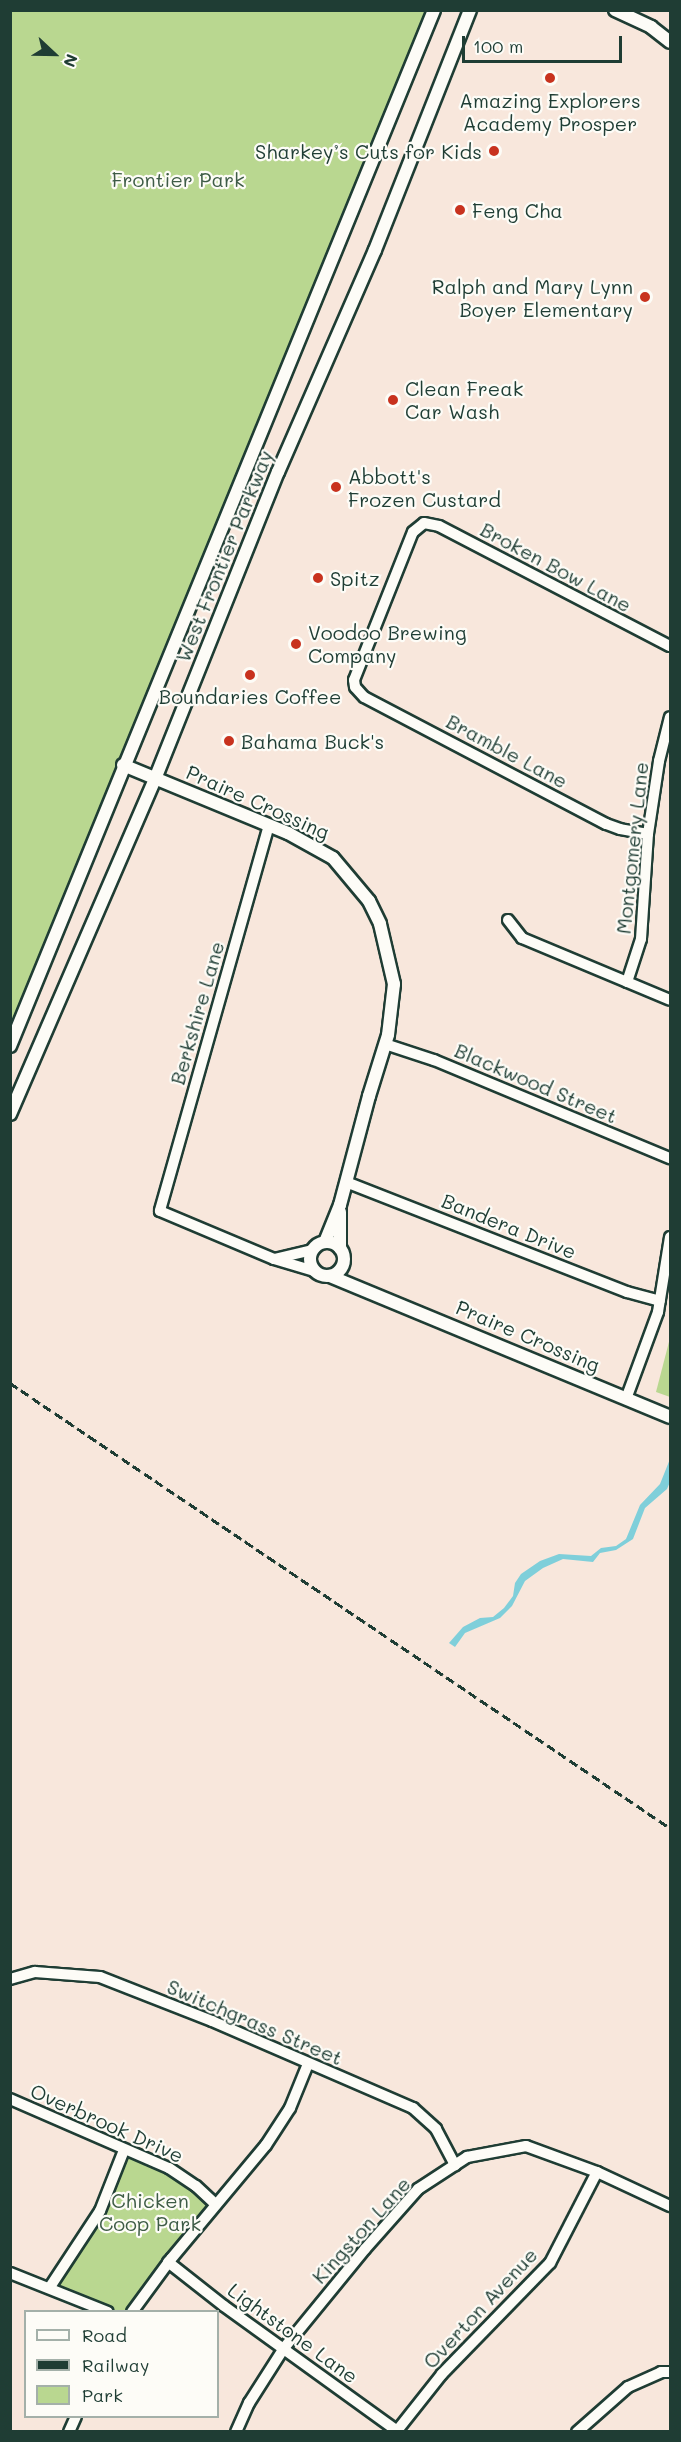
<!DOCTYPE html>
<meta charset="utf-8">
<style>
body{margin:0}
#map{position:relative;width:681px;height:2442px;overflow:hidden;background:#f8e7dc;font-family:Mali,sans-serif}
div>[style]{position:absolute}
.green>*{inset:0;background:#b9d790}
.water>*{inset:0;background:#7fcfda}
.roads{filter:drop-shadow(2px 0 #1f3d34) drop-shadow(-2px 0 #1f3d34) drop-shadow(0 2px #1f3d34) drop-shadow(0 -2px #1f3d34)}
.minor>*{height:10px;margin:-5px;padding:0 5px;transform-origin:5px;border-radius:5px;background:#fdfcf7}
.tertiary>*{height:12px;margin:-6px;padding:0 6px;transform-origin:6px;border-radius:6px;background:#fdfcf7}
.tertiary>.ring{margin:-6px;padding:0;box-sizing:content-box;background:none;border:12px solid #fdfcf7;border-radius:50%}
.rail>*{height:3px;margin-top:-1.5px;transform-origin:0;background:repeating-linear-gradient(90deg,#1f3d34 0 9px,transparent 0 13.5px)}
.dots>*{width:16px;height:16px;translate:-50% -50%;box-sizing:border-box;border:3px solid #fdfcf7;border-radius:50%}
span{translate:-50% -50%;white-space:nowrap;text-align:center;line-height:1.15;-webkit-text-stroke:4.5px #fdfcf7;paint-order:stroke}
.poi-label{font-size:20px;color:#1f3d34}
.right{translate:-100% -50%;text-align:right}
.left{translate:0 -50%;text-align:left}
.park-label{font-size:20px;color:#3e5c46}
.street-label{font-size:20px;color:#1f3d34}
.frame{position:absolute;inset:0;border:12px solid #1f3d34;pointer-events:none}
.legend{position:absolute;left:24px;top:2310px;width:195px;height:108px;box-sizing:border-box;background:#fdfcf7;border:2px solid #a4b0a9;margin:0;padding:8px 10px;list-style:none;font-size:18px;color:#1f3d34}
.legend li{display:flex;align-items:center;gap:12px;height:30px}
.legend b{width:30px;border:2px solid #a4b0a9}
.north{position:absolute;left:24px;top:24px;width:60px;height:60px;-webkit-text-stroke:4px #fdfcf7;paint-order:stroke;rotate:112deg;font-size:16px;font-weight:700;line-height:24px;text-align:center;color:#1f3d34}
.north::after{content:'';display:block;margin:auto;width:21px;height:27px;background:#1f3d34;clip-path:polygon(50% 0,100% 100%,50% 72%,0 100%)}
.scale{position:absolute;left:462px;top:36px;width:160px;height:27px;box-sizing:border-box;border:3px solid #1f3d34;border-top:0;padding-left:8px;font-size:18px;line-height:21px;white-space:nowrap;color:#1f3d34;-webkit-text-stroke:4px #fdfcf7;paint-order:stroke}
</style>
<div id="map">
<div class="green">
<i style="clip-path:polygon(11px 11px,428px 11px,11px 1040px)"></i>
<i style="clip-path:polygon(670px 1338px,670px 1397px,656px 1392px)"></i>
<i style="clip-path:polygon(124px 2150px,169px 2168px,215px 2204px,132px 2311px,108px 2311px,50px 2287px,87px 2234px)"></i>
</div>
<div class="water">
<i style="clip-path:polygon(670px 1459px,670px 1482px,667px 1489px,645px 1508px,633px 1539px,616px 1550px,600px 1553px,593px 1562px,563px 1559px,543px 1568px,525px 1581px,512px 1606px,500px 1618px,465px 1633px,455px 1647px,449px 1643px,463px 1627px,480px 1618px,493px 1617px,504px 1608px,513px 1596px,515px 1583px,521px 1574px,540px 1561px,559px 1554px,591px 1556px,601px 1548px,616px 1546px,626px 1539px,640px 1505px,660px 1484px)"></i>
</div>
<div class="roads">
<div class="minor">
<i style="left:269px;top:825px;width:401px;rotate:105.8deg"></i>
<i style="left:160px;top:1211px;width:124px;rotate:22.8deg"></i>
<i style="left:274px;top:1259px;width:42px;rotate:16.7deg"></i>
<i style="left:648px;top:834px;width:28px;rotate:-170deg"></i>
<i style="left:620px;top:829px;width:15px;rotate:-160deg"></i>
<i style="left:606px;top:824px;width:273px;rotate:-152.3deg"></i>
<i style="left:364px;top:697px;width:13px;rotate:-132deg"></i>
<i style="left:355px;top:687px;width:7px;rotate:-98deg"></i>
<i style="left:354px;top:680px;width:159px;rotate:-68.3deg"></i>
<i style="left:413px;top:532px;width:14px;rotate:-39deg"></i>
<i style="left:424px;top:523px;width:15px;rotate:11deg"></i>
<i style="left:439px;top:526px;width:260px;rotate:27.5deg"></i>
<i style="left:508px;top:920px;width:23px;rotate:52deg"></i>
<i style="left:522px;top:938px;width:160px;rotate:22.7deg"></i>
<i style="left:627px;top:982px;width:45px;rotate:-72deg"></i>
<i style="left:641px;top:939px;width:105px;rotate:-86.2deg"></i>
<i style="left:648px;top:834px;width:74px;rotate:-81.4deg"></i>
<i style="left:659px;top:761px;width:45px;rotate:-76deg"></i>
<i style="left:385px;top:1044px;width:52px;rotate:18.1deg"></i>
<i style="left:434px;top:1060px;width:256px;rotate:22.6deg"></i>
<i style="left:346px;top:1182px;width:302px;rotate:21.4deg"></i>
<i style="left:627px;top:1292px;width:34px;rotate:15deg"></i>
<i style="left:274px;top:1259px;width:39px;rotate:-13deg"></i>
<i style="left:626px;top:1399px;width:93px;rotate:-69.8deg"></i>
<i style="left:658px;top:1312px;width:76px;rotate:-80.9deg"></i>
<i style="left:10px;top:1979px;width:26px;rotate:-16deg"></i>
<i style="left:35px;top:1972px;width:65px;rotate:4.4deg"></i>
<i style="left:100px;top:1977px;width:120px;rotate:21.4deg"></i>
<i style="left:212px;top:2021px;width:219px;rotate:23.4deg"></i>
<i style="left:413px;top:2108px;width:31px;rotate:42deg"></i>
<i style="left:436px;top:2129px;width:41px;rotate:62.2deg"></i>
<i style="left:10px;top:2099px;width:173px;rotate:23.5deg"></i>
<i style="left:169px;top:2168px;width:32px;rotate:34deg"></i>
<i style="left:196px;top:2186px;width:26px;rotate:43deg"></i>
<i style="left:168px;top:2262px;width:71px;rotate:38.2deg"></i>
<i style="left:224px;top:2306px;width:216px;rotate:35.8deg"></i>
<i style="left:10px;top:2273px;width:105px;rotate:21.7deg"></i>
<i style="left:50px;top:2287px;width:91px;rotate:-56.7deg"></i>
<i style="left:100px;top:2211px;width:66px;rotate:-68.5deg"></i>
<i style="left:132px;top:2312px;width:66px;rotate:-53.7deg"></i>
<i style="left:171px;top:2259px;width:148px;rotate:-50.2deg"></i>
<i style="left:266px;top:2145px;width:44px;rotate:-57deg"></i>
<i style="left:290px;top:2108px;width:48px;rotate:-67.8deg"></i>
<i style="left:69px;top:2432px;width:17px;rotate:-66deg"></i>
<i style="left:236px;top:2432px;width:32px;rotate:-66deg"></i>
<i style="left:249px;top:2403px;width:65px;rotate:-57.5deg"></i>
<i style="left:284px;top:2348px;width:128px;rotate:-50.7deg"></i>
<i style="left:365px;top:2249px;width:80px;rotate:-48.5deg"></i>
<i style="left:418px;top:2189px;width:59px;rotate:-33.1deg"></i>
<i style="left:467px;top:2157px;width:60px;rotate:-10.6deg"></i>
<i style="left:526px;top:2146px;width:76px;rotate:20.1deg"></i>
<i style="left:597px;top:2172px;width:81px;rotate:25deg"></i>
<i style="left:396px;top:2432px;width:74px;rotate:-51.6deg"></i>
<i style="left:442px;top:2374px;width:155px;rotate:-45.8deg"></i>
<i style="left:550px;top:2263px;width:102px;rotate:-62.7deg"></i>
<i style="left:577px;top:2432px;width:68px;rotate:-41.4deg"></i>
<i style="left:628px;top:2387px;width:36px;rotate:-24deg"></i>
<i style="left:661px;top:2372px;width:9px"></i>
</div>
<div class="tertiary">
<i style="left:615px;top:10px;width:40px;rotate:25deg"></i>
<i style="left:651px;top:27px;width:24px;rotate:38deg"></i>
<i style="left:123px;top:765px;width:178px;rotate:22.4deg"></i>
<i style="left:288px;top:833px;width:51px;rotate:29.1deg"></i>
<i style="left:333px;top:858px;width:56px;rotate:50.1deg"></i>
<i style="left:369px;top:901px;width:25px;rotate:64deg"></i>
<i style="left:380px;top:924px;width:62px;rotate:76.9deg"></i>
<i style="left:394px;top:984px;width:51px;rotate:96.7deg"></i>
<i style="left:388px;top:1035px;width:64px;rotate:107.3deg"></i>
<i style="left:369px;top:1096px;width:113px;rotate:104.9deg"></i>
<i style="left:340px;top:1205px;width:40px;rotate:112deg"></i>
<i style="left:10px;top:1046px;width:1119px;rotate:-67.74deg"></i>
<i style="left:10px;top:1114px;width:365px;rotate:-66.6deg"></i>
<i style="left:155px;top:779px;width:331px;rotate:-68.2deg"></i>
<i style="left:278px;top:472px;width:242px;rotate:-66.4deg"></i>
<i style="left:375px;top:250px;width:258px;rotate:-68.4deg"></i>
<i class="ring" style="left:310px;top:1242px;width:22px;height:22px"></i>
<i style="left:340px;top:1248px;width:36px;rotate:-90deg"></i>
<i style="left:330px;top:1276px;width:368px;rotate:22.5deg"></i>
</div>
</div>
<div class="rail">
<i style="left:10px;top:1383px;width:796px;rotate:33.99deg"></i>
</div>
<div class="dots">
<i style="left:550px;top:78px;background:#c8321e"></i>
<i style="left:494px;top:151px;background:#c8321e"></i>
<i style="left:460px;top:210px;background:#c8321e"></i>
<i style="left:645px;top:297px;background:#c8321e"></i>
<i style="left:393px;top:400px;background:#c8321e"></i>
<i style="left:336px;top:487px;background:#c8321e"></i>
<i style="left:318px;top:578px;background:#c8321e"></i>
<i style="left:296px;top:644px;background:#c8321e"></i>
<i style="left:250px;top:675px;background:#c8321e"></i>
<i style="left:229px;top:741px;background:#c8321e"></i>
</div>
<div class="poi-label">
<span style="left:550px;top:112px">Amazing Explorers<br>Academy Prosper</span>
<span class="right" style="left:482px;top:151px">Sharkey’s Cuts for Kids</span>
<span class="left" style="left:472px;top:210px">Feng Cha</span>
<span class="right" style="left:633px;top:298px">Ralph and Mary Lynn<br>Boyer Elementary</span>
<span class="left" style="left:405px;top:400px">Clean Freak<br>Car Wash</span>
<span class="left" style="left:348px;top:488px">Abbott's<br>Frozen Custard</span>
<span class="left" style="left:330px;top:578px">Spitz</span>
<span class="left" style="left:308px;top:644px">Voodoo Brewing<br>Company</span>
<span style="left:250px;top:696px">Boundaries Coffee</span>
<span class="left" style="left:241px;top:741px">Bahama Buck's</span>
</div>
<div class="park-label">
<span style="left:178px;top:179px">Frontier Park</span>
<span style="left:150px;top:2212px">Chicken<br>Coop Park</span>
</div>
<div class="street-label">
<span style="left:224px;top:556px;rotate:-68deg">West Frontier Parkway</span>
<span style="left:556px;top:567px;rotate:28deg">Broken Bow Lane</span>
<span style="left:507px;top:751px;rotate:28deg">Bramble Lane</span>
<span style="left:258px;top:802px;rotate:24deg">Praire Crossing</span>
<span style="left:632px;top:848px;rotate:-84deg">Montgomery Lane</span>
<span style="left:197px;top:1013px;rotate:-74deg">Berkshire Lane</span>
<span style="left:536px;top:1083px;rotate:23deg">Blackwood Street</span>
<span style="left:509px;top:1226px;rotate:22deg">Bandera Drive</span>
<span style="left:528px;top:1336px;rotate:23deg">Praire Crossing</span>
<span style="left:255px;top:2022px;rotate:23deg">Switchgrass Street</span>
<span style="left:107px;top:2123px;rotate:24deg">Overbrook Drive</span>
<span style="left:361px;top:2230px;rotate:-48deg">Kingston Lane</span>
<span style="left:480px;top:2308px;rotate:-47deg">Overton Avenue</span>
<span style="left:293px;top:2333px;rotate:36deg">Lightstone Lane</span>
</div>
<div class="frame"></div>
<ul class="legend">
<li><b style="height:8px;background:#fdfcf7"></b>Road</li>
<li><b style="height:8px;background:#1f3d34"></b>Railway</li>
<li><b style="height:16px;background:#b9d790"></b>Park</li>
</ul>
<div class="north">N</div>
<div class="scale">100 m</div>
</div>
